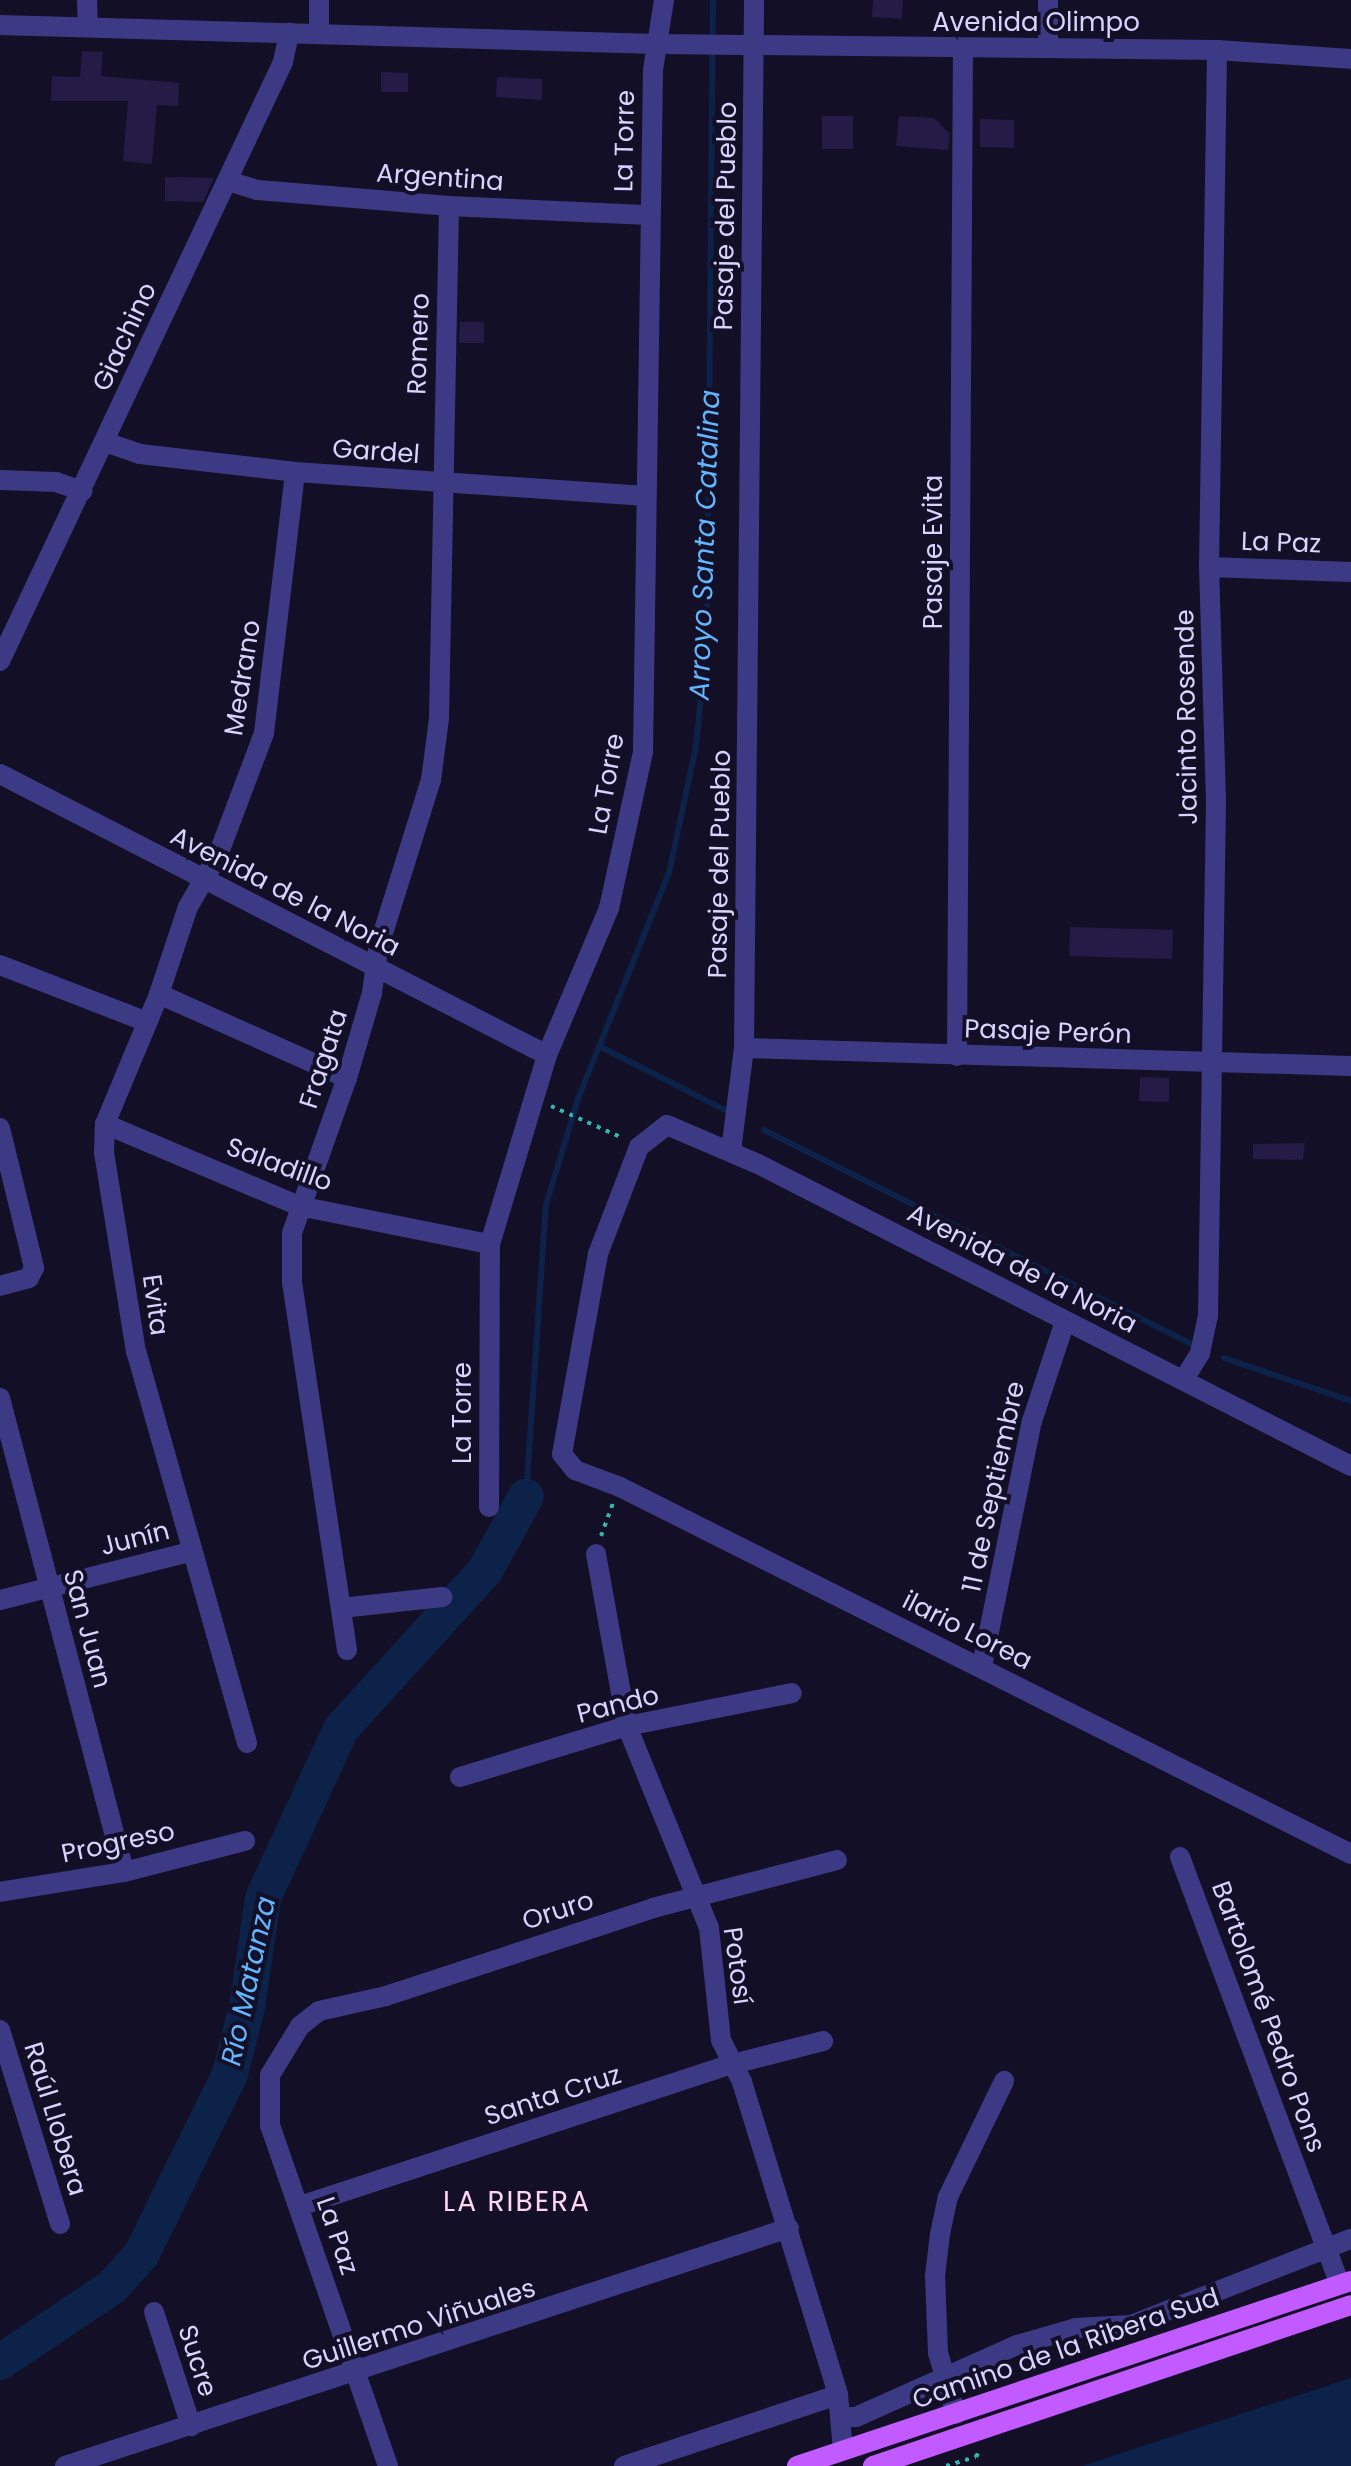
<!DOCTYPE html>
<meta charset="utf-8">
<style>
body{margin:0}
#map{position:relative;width:1351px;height:2466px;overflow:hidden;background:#130f26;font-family:Poppins,sans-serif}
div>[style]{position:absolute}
.water>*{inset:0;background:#0c2248}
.stream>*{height:6px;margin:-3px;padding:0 3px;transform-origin:3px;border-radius:3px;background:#0c2248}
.river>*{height:36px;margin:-18px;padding:0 18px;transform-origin:18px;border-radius:18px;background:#0c2248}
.building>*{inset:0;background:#241b47}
.path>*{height:4px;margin-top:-2px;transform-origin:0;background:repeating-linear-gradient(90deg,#2fb8b0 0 4px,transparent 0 10px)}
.minor>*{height:20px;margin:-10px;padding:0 10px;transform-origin:10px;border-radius:10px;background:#3d3a85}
.major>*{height:20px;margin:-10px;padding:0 10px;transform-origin:10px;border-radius:10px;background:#c25bff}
span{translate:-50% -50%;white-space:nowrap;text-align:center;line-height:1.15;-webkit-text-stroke:8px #130f26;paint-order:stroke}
.street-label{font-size:26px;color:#d9d4ff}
.water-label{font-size:28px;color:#62b6ff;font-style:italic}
.neighbourhood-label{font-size:28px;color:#ffd6f0;letter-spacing:2px}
</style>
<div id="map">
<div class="water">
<i style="clip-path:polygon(1351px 2378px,1351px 2466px,1082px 2466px)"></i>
</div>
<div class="stream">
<i style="left:599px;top:1046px;width:150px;rotate:26.9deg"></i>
<i style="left:764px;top:1130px;width:481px;rotate:26.6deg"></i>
<i style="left:1224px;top:1358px;width:134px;rotate:18.7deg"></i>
<i style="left:526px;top:1496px;width:292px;rotate:-86.1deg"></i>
<i style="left:546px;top:1205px;width:111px;rotate:-73.2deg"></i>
<i style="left:578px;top:1099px;width:244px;rotate:-68.1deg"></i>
<i style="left:669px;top:873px;width:130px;rotate:-78deg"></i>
<i style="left:696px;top:746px;width:111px;rotate:-84.3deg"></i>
<i style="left:707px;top:636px;width:636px;rotate:-89.46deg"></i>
</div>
<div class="river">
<i style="left:0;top:2362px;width:135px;rotate:-33.8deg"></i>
<i style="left:112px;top:2287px;width:43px;rotate:-47.8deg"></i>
<i style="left:141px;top:2255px;width:202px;rotate:-63.8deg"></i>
<i style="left:230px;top:2074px;width:69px;rotate:-75.8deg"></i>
<i style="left:247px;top:2007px;width:110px;rotate:-81.6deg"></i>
<i style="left:263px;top:1898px;width:186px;rotate:-65.2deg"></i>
<i style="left:341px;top:1729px;width:214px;rotate:-47.7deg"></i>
<i style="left:485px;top:1571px;width:85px;rotate:-61.3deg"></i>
</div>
<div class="building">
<i style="clip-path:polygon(873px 0,903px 0,902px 19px,872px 17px)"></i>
<i style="clip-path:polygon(82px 51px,103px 52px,101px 76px,179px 83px,178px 106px,157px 105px,152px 164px,123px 161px,128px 101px,51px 101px,52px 76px,80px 77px)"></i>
<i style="clip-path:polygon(381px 72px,408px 73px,408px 92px,381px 92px)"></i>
<i style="clip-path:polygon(497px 77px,542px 79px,542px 100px,496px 97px)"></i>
<i style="clip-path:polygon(822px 116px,853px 116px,853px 149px,822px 149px)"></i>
<i style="clip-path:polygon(899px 116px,934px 118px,950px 134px,948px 150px,896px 146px)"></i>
<i style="clip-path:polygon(980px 119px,1014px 120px,1014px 148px,980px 147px)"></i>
<i style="clip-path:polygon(165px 177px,214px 178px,203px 202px,165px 201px)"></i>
<i style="clip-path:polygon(460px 322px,484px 322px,484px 343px,459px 343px)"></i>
<i style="clip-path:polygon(1070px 927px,1173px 930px,1172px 959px,1069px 956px)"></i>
<i style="clip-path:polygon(1140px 1077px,1169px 1078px,1169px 1102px,1139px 1101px)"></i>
<i style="clip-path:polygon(1305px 1143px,1303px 1160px,1253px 1159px,1253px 1144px)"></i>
</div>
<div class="path">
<i style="left:551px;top:1106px;width:79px;rotate:24deg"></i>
<i style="left:601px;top:1536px;width:35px;rotate:-70deg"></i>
<i style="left:946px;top:2466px;width:31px;rotate:-17deg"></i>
<i style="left:976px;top:2457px;width:7px;rotate:-63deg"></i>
</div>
<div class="minor">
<i style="left:87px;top:0;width:26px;rotate:88deg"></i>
<i style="left:319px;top:0;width:33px;rotate:90deg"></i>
<i style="left:1048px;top:0;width:48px;rotate:90deg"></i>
<i style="left:0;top:25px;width:658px;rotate:1.65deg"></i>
<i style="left:658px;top:44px;width:559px;rotate:0.61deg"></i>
<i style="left:1217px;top:50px;width:134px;rotate:3.8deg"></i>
<i style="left:228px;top:181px;width:31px;rotate:17deg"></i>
<i style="left:258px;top:190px;width:192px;rotate:4.8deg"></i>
<i style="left:449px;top:206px;width:201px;rotate:2.6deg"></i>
<i style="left:105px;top:442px;width:37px;rotate:19deg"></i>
<i style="left:140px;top:454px;width:156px;rotate:6.6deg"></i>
<i style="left:295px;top:472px;width:352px;rotate:3.9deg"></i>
<i style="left:0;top:480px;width:56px;rotate:2deg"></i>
<i style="left:56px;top:482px;width:28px;rotate:19deg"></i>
<i style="left:1209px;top:567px;width:142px;rotate:2deg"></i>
<i style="left:0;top:661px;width:662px;rotate:-64.71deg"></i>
<i style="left:283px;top:62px;width:30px;rotate:-78deg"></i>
<i style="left:0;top:774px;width:615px;rotate:27.19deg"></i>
<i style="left:0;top:965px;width:158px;rotate:21.2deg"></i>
<i style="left:159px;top:994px;width:206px;rotate:24.1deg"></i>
<i style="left:744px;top:1048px;width:607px;rotate:1.7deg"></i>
<i style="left:957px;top:1056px;width:1007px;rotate:-89.66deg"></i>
<i style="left:105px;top:1124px;width:211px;rotate:22.9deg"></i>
<i style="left:299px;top:1206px;width:195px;rotate:11.3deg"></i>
<i style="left:0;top:1128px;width:144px;rotate:76.3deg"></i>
<i style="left:34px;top:1268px;width:11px;rotate:117deg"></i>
<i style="left:29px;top:1278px;width:30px;rotate:165deg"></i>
<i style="left:731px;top:1151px;width:104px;rotate:-82.8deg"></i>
<i style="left:744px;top:1048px;width:1048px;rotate:-89.45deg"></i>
<i style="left:1184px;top:1379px;width:31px;rotate:-58deg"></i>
<i style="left:1200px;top:1353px;width:38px;rotate:-78deg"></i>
<i style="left:1208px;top:1316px;width:515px;rotate:-89.11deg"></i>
<i style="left:1216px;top:801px;width:234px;rotate:-91.7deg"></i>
<i style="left:1209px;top:567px;width:517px;rotate:-89.11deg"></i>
<i style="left:0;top:1398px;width:490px;rotate:75.3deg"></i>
<i style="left:1351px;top:1466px;width:665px;rotate:-153.01deg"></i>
<i style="left:758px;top:1164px;width:99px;rotate:-156.8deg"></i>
<i style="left:667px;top:1125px;width:36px;rotate:142deg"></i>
<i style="left:639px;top:1147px;width:115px;rotate:111deg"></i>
<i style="left:598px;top:1254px;width:203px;rotate:100.2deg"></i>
<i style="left:562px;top:1454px;width:21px;rotate:51deg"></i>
<i style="left:575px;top:1470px;width:48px;rotate:20.7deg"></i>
<i style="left:620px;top:1487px;width:818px;rotate:26.66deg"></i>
<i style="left:489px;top:1507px;width:263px;rotate:-89.8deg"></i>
<i style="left:490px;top:1244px;width:197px;rotate:-73.2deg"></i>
<i style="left:547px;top:1055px;width:160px;rotate:-67.1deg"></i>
<i style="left:609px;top:908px;width:160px;rotate:-77.7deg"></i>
<i style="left:643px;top:752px;width:682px;rotate:-89.16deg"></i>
<i style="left:653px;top:70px;width:71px;rotate:-81.1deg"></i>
<i style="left:596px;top:1554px;width:175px;rotate:79.8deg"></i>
<i style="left:627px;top:1726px;width:218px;rotate:67.9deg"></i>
<i style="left:709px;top:1928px;width:113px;rotate:83.9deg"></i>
<i style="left:721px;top:2040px;width:47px;rotate:63.4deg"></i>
<i style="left:742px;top:2082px;width:327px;rotate:72.9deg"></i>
<i style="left:838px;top:2395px;width:55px;rotate:84.8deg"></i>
<i style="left:0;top:1600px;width:196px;rotate:-14.2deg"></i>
<i style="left:341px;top:1608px;width:102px;rotate:-6.2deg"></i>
<i style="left:347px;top:1650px;width:371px;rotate:-98.5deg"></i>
<i style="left:292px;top:1283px;width:50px;rotate:-90deg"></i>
<i style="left:292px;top:1233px;width:164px;rotate:-70.5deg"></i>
<i style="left:347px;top:1078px;width:89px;rotate:-73.6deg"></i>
<i style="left:372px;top:993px;width:44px;rotate:-82.2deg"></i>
<i style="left:378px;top:949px;width:177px;rotate:-72.6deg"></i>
<i style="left:431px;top:780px;width:63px;rotate:-82.6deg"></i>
<i style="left:439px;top:718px;width:512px;rotate:-88.88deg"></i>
<i style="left:982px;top:1666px;width:250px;rotate:-78.5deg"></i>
<i style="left:1032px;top:1421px;width:105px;rotate:-71.7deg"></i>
<i style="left:247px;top:1743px;width:406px;rotate:-105.8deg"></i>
<i style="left:136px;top:1352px;width:203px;rotate:-99.1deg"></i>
<i style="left:104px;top:1152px;width:28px;rotate:-88deg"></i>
<i style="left:105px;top:1124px;width:141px;rotate:-67.4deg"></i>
<i style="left:159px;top:994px;width:92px;rotate:-71.6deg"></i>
<i style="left:188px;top:907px;width:60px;rotate:-60deg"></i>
<i style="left:218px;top:855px;width:130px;rotate:-69.3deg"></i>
<i style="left:264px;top:733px;width:263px;rotate:-83.2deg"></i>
<i style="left:460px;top:1777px;width:175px;rotate:-17deg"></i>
<i style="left:627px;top:1726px;width:168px;rotate:-11.3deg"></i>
<i style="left:1180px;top:1857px;width:456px;rotate:69.5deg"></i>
<i style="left:0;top:1892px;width:126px;rotate:-9.2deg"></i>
<i style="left:124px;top:1872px;width:125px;rotate:-14.4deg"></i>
<i style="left:0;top:2030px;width:203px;rotate:72.8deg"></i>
<i style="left:300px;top:2206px;width:456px;rotate:-18.2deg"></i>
<i style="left:733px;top:2064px;width:93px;rotate:-14.3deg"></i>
<i style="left:154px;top:2312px;width:120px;rotate:72deg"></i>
<i style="left:956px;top:2414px;width:64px;rotate:-106.4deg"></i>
<i style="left:938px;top:2353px;width:77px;rotate:-92.2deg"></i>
<i style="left:935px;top:2276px;width:42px;rotate:-83.2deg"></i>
<i style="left:940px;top:2234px;width:38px;rotate:-78deg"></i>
<i style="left:948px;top:2197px;width:129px;rotate:-64.2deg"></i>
<i style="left:842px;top:2417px;width:14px"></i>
<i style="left:856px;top:2417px;width:176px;rotate:-24.1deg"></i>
<i style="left:1017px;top:2345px;width:61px;rotate:-16.1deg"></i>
<i style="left:1076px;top:2328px;width:55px;rotate:-3.1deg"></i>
<i style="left:1131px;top:2325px;width:236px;rotate:-21.4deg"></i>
<i style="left:65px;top:2466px;width:762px;rotate:-18.2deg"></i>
<i style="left:388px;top:2466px;width:360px;rotate:-109.1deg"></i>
<i style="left:270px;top:2126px;width:51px;rotate:-90deg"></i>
<i style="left:270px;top:2075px;width:57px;rotate:-58.5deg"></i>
<i style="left:300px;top:2026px;width:24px;rotate:-38deg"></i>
<i style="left:319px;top:2011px;width:69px;rotate:-12.6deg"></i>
<i style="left:386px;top:1996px;width:281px;rotate:-18.2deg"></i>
<i style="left:653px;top:1908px;width:190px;rotate:-14.6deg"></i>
<i style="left:624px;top:2466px;width:225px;rotate:-18.4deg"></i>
</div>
<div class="major">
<i style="left:797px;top:2466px;width:584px;rotate:-18.47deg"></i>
<i style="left:873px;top:2466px;width:504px;rotate:-18.61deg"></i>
</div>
<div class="street-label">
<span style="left:1036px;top:23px">Avenida Olimpo</span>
<span style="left:625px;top:141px;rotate:-89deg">La Torre</span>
<span style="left:440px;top:178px;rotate:4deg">Argentina</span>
<span style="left:726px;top:216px;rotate:-89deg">Pasaje del Pueblo</span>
<span style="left:125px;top:337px;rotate:-65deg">Giachino</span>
<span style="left:419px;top:344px;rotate:-88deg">Romero</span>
<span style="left:376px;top:452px;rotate:4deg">Gardel</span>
<span style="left:1281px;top:543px;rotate:2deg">La Paz</span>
<span style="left:934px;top:552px;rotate:-90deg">Pasaje Evita</span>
<span style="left:243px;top:678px;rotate:-81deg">Medrano</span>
<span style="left:1187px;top:717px;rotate:-91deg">Jacinto Rosende</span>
<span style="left:607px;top:784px;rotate:-80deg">La Torre</span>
<span style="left:720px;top:864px;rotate:-89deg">Pasaje del Pueblo</span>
<span style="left:285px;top:892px;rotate:27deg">Avenida de la Noria</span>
<span style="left:1048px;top:1032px;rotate:2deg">Pasaje Perón</span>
<span style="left:324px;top:1059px;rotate:-72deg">Fragata</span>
<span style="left:279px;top:1165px;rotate:20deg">Saladillo</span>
<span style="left:1022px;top:1269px;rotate:27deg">Avenida de la Noria</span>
<span style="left:155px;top:1305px;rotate:82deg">Evita</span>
<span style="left:463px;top:1413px;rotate:-90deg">La Torre</span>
<span style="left:994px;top:1487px;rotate:-78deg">11 de Septiembre</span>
<span style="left:135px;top:1539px;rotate:-14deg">Junín</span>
<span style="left:87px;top:1629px;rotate:75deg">San Juan</span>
<span style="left:967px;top:1631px;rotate:27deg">ilario Lorea</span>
<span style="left:618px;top:1705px;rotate:-14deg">Pando</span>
<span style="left:118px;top:1843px;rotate:-12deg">Progreso</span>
<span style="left:558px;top:1911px;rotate:-18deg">Oruro</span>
<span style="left:737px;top:1966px;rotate:82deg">Potosí</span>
<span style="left:1268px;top:2017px;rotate:70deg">Bartolomé Pedro Pons</span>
<span style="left:553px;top:2096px;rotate:-18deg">Santa Cruz</span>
<span style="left:55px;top:2119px;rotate:73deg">Raúl Llobera</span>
<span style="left:337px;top:2236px;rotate:71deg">La Paz</span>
<span style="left:419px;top:2325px;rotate:-18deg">Guillermo Viñuales</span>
<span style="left:1066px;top:2349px;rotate:-19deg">Camino de la Ribera Sud</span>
<span style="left:197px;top:2361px;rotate:72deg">Sucre</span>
</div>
<div class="water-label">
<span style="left:705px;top:545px;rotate:-88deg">Arroyo Santa Catalina</span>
<span style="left:249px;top:1981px;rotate:-78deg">Río Matanza</span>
</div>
<div class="neighbourhood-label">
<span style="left:517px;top:2202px">LA RIBERA</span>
</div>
</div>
